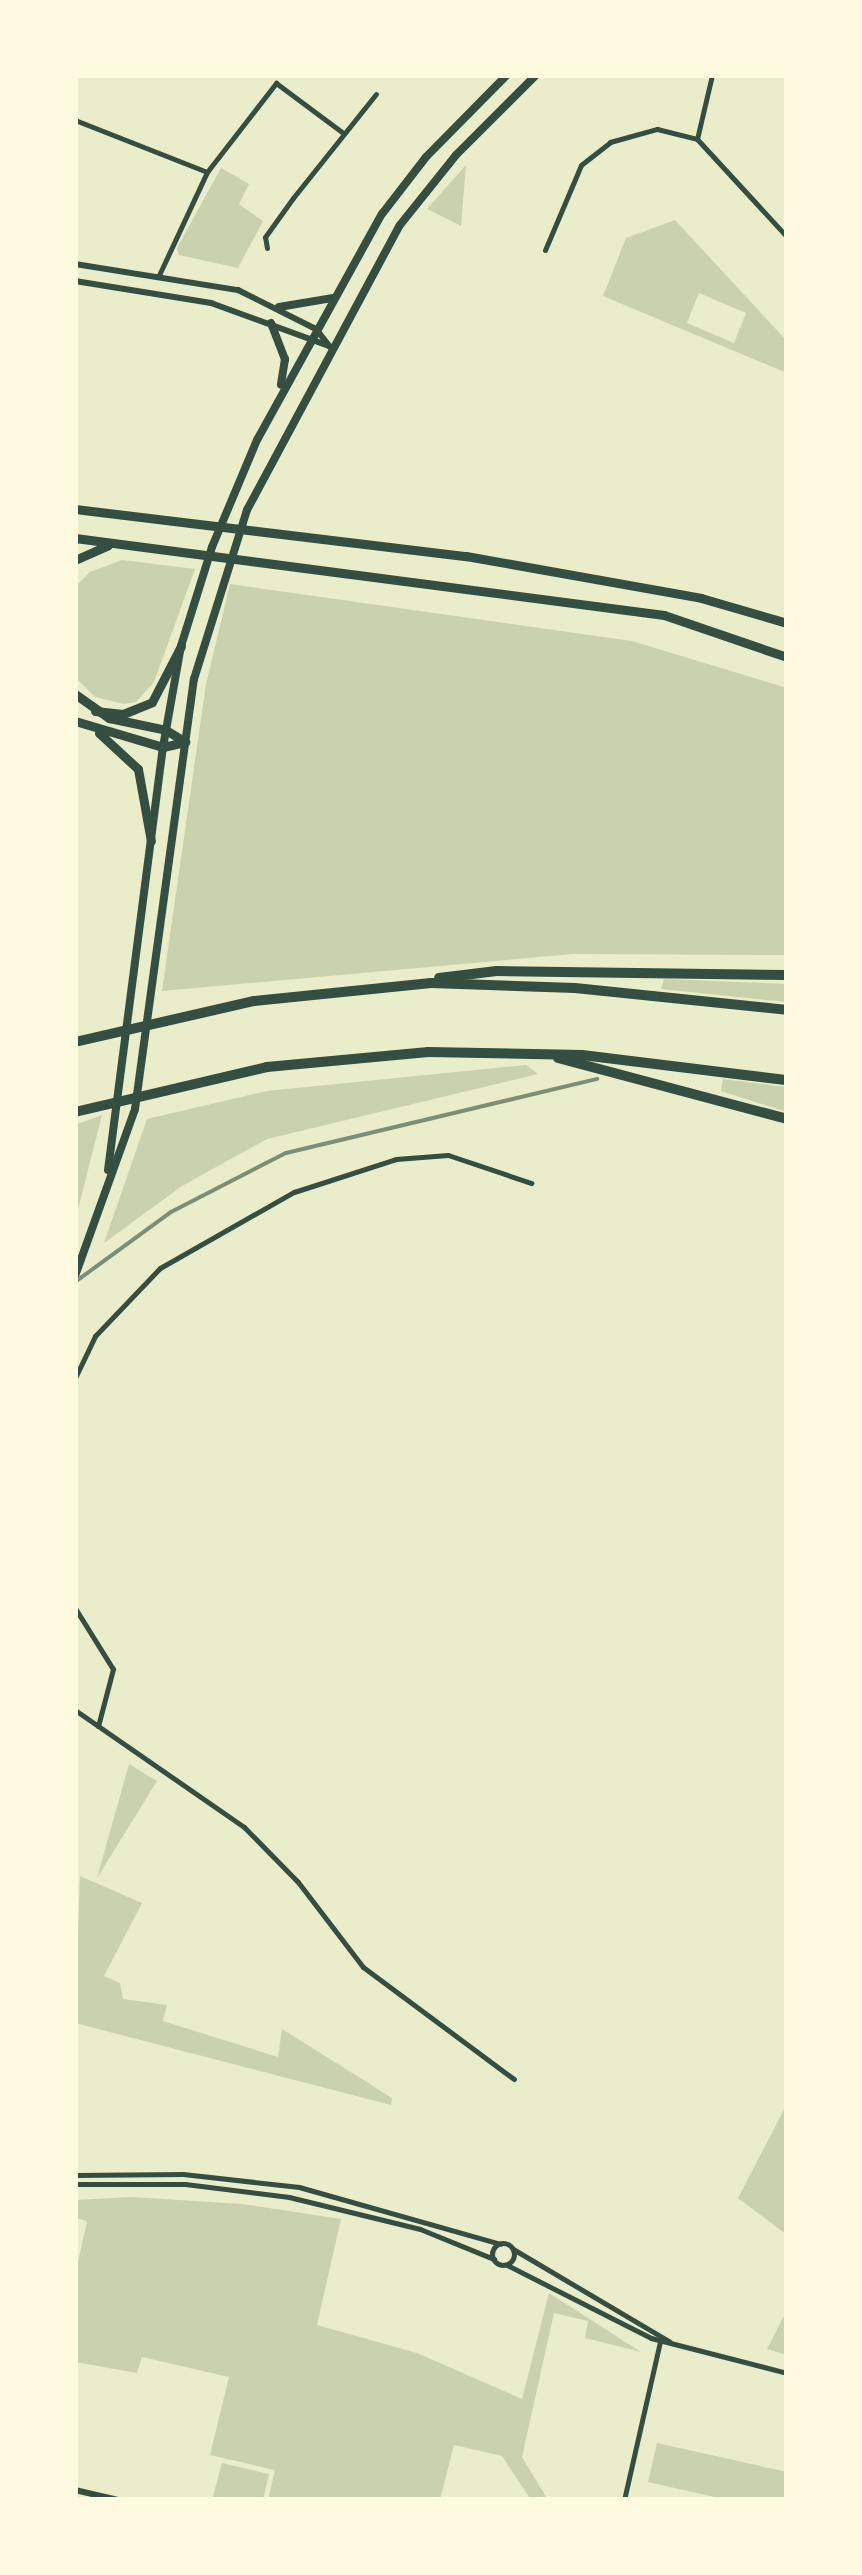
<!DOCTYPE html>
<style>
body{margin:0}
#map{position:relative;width:862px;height:2575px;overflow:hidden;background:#e9edc9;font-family:"IBM Plex Sans",sans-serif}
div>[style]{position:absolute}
.green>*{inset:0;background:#cad2ad}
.minor>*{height:5px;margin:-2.5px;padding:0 2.5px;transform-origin:2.5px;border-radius:2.5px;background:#344e41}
.minor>.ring{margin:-2.5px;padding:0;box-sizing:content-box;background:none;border:5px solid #344e41;border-radius:50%}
.tertiary>*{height:6px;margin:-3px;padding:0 3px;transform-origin:3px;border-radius:3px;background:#344e41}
.secondary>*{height:8px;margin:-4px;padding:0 4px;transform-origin:4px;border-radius:4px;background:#344e41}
.primary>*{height:9px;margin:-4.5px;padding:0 4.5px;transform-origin:4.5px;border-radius:4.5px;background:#344e41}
.motorway>*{height:10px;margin:-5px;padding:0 5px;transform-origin:5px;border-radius:5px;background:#344e41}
.rail>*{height:4px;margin:-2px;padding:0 2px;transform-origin:2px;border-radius:2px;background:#7c8e77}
span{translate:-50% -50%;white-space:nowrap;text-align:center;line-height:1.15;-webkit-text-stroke:10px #fefae0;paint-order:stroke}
.frame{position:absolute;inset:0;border:78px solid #fefae0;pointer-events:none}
</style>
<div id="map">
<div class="green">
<i style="clip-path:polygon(466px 165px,461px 226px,427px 209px)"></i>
<i style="clip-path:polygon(221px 168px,249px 184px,239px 204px,263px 221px,238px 268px,179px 255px,177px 248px)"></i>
<i style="clip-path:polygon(evenodd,675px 220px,787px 341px,787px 373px,603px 296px,626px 238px,675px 220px,699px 293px,746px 313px,734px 343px,687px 323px,699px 293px)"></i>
<i style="clip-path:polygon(122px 560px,195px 569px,154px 682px,136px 702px,124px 704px,95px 697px,75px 677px,75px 587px,90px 572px)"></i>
<i style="clip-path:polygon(230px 584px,632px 641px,787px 688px,787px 955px,573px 954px,162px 991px,206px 684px)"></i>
<i style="clip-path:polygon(664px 979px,787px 984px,787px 1002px,661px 989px)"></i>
<i style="clip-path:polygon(526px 1065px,538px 1074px,267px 1139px,182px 1186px,104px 1243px,147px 1119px,267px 1091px)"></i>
<i style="clip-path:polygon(723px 1079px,787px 1087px,787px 1112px,721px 1091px)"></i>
<i style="clip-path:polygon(102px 1115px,75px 1221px,75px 1125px)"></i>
<i style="clip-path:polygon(129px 1764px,157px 1781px,97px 1878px)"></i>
<i style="clip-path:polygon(80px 1876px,142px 1903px,104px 1976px,120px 1983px,123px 1999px,167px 2005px,163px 2021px,278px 2057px,282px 2029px,392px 2098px,391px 2105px,75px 2023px)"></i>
<i style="clip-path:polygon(787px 2104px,787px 2235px,738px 2198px)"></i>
<i style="clip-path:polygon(132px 2197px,242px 2204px,341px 2219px,317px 2325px,417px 2353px,522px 2399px,549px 2293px,641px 2352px,585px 2338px,588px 2321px,554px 2313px,522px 2457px,548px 2500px,531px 2500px,502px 2456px,454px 2445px,440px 2500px,268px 2500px,275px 2470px,210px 2455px,229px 2377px,142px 2357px,137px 2373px,75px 2362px,75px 2276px,87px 2221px,75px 2218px,75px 2200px)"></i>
<i style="clip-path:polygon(787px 2310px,787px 2355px,767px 2349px)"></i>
<i style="clip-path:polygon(657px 2443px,787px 2472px,787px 2500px,728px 2500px,648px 2482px)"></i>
<i style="clip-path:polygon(222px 2463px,269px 2474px,263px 2500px,212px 2500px)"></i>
</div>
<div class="minor">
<i style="left:75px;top:120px;width:142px;rotate:21.5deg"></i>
<i style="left:697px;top:139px;width:66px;rotate:-76.8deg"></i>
<i style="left:267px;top:248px;width:11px;rotate:-100deg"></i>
<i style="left:265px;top:237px;width:48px;rotate:-54.3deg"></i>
<i style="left:293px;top:198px;width:133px;rotate:-51.4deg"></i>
<i style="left:545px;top:250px;width:92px;rotate:-67deg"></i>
<i style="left:581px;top:165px;width:37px;rotate:-38deg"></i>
<i style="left:610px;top:142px;width:49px;rotate:-15.5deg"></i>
<i style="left:657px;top:129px;width:41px;rotate:14deg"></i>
<i style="left:697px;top:139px;width:133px;rotate:47.4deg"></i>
<i style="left:159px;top:275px;width:114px;rotate:-65deg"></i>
<i style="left:207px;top:172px;width:113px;rotate:-52.2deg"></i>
<i style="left:276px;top:83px;width:82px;rotate:36.6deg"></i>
<i style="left:75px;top:1378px;width:47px;rotate:-64.5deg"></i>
<i style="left:95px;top:1336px;width:94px;rotate:-46.3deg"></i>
<i style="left:160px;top:1268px;width:154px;rotate:-29.6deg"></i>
<i style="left:294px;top:1192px;width:107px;rotate:-17.9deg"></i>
<i style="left:396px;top:1159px;width:52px;rotate:-4.4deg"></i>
<i style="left:448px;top:1155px;width:88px;rotate:18.6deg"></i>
<i style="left:75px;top:1608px;width:72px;rotate:58.1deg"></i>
<i style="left:113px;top:1669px;width:59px;rotate:104.7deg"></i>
<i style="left:75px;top:1710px;width:206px;rotate:34.7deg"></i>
<i style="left:244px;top:1827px;width:77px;rotate:45.5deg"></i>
<i style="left:298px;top:1882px;width:107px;rotate:52.6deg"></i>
<i style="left:363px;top:1967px;width:188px;rotate:36.6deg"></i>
<i style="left:75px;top:2175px;width:108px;rotate:-0.5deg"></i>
<i style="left:183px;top:2174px;width:117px;rotate:6.4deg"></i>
<i style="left:299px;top:2187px;width:209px;rotate:15.8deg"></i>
<i style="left:75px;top:2184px;width:110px"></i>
<i style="left:185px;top:2184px;width:105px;rotate:7.1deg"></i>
<i style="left:289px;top:2197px;width:135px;rotate:13.7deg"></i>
<i style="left:420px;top:2229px;width:80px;rotate:22.1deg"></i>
<i class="ring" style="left:492px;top:2243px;width:17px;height:17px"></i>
<i style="left:513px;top:2249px;width:182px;rotate:30.6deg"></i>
<i style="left:507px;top:2265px;width:161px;rotate:26.9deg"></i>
<i style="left:651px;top:2338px;width:140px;rotate:14.4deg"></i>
<i style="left:624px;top:2500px;width:162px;rotate:-77.2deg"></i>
</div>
<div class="tertiary">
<i style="left:75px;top:264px;width:165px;rotate:9.1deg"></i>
<i style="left:238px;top:290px;width:87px;rotate:26.6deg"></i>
<i style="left:316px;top:329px;width:23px;rotate:52deg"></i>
<i style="left:75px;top:281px;width:138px;rotate:9.2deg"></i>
<i style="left:211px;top:303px;width:126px;rotate:20deg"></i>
<i style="left:75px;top:2490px;width:44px;rotate:13.1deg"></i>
</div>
<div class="secondary">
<i style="left:279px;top:307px;width:55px;rotate:-9.5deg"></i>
<i style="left:271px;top:323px;width:39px;rotate:69deg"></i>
<i style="left:285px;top:359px;width:26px;rotate:99deg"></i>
<i style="left:108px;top:1170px;width:427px;rotate:-82.6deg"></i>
<i style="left:163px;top:747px;width:103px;rotate:-79.9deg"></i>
<i style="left:181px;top:646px;width:104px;rotate:-72.6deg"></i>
<i style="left:212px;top:547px;width:116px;rotate:-67.2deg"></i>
<i style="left:257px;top:440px;width:258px;rotate:-61.1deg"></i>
<i style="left:382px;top:214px;width:72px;rotate:-52.3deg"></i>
<i style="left:426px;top:157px;width:115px;rotate:-45.4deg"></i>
<i style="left:75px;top:1276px;width:177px;rotate:-70.2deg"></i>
<i style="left:135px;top:1109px;width:434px;rotate:-82.2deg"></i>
<i style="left:194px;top:679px;width:177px;rotate:-72.6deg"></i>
<i style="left:247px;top:510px;width:323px;rotate:-61.8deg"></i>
<i style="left:400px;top:225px;width:90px;rotate:-51.3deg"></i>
<i style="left:456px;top:155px;width:113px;rotate:-45deg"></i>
</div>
<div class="primary">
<i style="left:75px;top:509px;width:394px;rotate:6.9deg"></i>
<i style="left:466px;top:556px;width:239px;rotate:10.1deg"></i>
<i style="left:701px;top:598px;width:90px;rotate:16.2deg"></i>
<i style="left:75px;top:538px;width:594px;rotate:7.45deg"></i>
<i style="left:664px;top:615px;width:130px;rotate:18.9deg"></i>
<i style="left:75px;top:560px;width:36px;rotate:-24deg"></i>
<i style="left:75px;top:694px;width:42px;rotate:35.2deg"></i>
<i style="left:109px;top:718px;width:58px;rotate:11.9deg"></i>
<i style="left:166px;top:730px;width:22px;rotate:32deg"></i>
<i style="left:95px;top:711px;width:28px;rotate:6deg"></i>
<i style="left:123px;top:714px;width:31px;rotate:-22deg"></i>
<i style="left:152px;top:702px;width:63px;rotate:-62.6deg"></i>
<i style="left:75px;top:721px;width:92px;rotate:16.5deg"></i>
<i style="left:163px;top:747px;width:23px;rotate:-13deg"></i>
<i style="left:99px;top:733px;width:53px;rotate:42.7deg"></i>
<i style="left:138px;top:769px;width:73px;rotate:79.8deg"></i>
</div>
<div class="motorway">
<i style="left:439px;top:978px;width:58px;rotate:-6.9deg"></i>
<i style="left:497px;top:971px;width:290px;rotate:0.8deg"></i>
<i style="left:75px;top:1042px;width:184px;rotate:-12.9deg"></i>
<i style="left:254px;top:1001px;width:178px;rotate:-5.8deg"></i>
<i style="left:431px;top:983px;width:144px;rotate:2deg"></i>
<i style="left:575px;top:988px;width:213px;rotate:5.9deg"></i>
<i style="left:558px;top:1058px;width:237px;rotate:14.9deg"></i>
<i style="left:75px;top:1112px;width:197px;rotate:-13.2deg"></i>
<i style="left:267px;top:1067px;width:162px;rotate:-5.3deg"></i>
<i style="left:428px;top:1052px;width:154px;rotate:1.1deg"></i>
<i style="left:582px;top:1055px;width:207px;rotate:7deg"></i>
</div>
<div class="rail">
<i style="left:75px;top:1282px;width:119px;rotate:-36.1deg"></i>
<i style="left:171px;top:1212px;width:129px;rotate:-27.2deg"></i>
<i style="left:286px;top:1153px;width:320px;rotate:-13.4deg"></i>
</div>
<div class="frame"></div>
</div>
